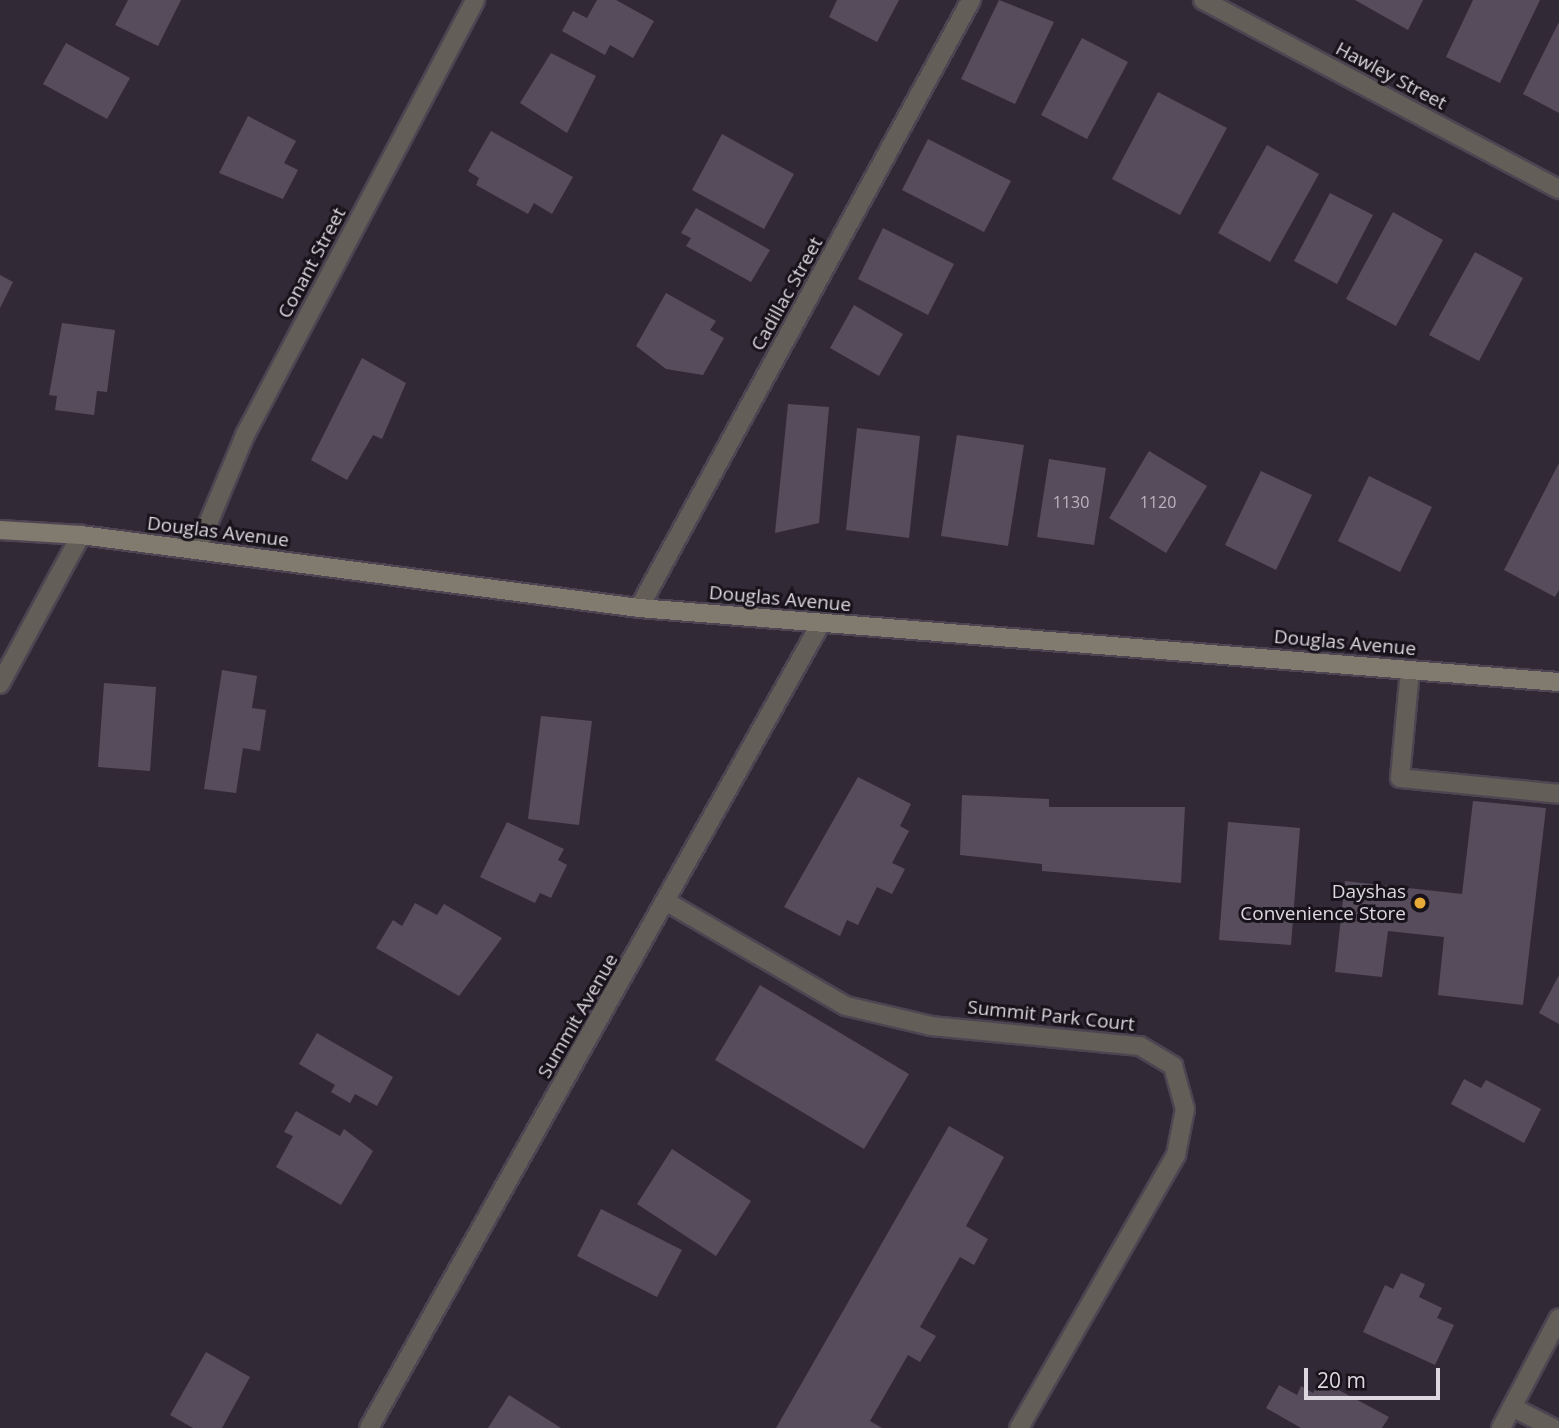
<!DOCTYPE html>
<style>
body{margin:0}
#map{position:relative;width:1559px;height:1428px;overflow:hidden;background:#322937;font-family:"Open Sans",sans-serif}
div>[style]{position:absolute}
.building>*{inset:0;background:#574c5c}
.roads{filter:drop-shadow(2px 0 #4d4552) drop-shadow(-2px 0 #4d4552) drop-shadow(0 2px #4d4552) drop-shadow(0 -2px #4d4552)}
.lane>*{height:18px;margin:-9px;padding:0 9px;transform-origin:9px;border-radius:9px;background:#635e57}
.street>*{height:18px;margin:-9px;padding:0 9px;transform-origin:9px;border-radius:9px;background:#635e57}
.secondary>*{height:18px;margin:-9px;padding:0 9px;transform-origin:9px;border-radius:9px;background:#817a6e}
.dots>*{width:19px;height:19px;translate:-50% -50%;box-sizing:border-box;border:4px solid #18131a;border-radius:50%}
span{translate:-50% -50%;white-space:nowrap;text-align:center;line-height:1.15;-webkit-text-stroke:6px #18131a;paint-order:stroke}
.number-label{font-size:16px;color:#bcb4bf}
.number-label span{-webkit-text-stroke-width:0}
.street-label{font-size:19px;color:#ddd7e0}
.poi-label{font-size:19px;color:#ddd7e0}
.right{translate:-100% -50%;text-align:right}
.scale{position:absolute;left:1304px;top:1368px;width:136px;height:32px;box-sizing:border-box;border:4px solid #ddd7e0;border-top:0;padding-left:9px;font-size:21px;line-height:24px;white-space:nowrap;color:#ddd7e0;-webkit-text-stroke:5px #18131a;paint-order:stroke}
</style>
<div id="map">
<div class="building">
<i style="clip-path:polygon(128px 0,181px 0,158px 46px,115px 25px)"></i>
<i style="clip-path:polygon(597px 0,616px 0,654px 21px,633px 58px,610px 45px,605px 55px,562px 31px,573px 11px,587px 18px)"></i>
<i style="clip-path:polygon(837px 0,899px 0,877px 42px,829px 17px)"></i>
<i style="clip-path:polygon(999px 0,1054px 22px,1015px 104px,961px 79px)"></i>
<i style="clip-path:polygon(1355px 0,1423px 0,1408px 30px)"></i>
<i style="clip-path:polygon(1473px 0,1540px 0,1500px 83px,1446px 57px)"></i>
<i style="clip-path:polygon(1559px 22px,1559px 113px,1523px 94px)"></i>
<i style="clip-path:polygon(1082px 38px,1128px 62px,1087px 139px,1041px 115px)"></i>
<i style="clip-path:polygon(66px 43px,130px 78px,107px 119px,43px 84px)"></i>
<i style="clip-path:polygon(551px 53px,596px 76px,567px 133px,520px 103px)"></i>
<i style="clip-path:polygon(1158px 92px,1227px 128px,1180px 215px,1112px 179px)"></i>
<i style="clip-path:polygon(248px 116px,296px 141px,284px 163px,298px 170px,283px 199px,219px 173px)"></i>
<i style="clip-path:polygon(491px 131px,573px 177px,552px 214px,534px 203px,528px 214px,476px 185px,479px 178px,468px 171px)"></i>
<i style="clip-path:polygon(722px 134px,794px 174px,764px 229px,692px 190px)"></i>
<i style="clip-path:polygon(928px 139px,1011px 181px,984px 232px,902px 190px)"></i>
<i style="clip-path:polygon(1267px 145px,1319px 174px,1270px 262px,1218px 233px)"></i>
<i style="clip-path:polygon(1330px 193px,1373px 215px,1337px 284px,1294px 261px)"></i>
<i style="clip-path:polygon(696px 208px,770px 250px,751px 282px,686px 246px,691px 238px,681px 233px)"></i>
<i style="clip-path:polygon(1393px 212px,1443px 240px,1396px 326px,1346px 299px)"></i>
<i style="clip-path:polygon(883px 228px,954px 264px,928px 315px,858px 279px)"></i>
<i style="clip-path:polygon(1475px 252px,1523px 278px,1479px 361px,1429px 335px)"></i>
<i style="clip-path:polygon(0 275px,13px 282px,0 308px)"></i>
<i style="clip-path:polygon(666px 293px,716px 321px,710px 330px,724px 338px,703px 375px,666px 369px,636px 346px)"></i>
<i style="clip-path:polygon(854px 305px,903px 334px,879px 376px,830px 348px)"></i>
<i style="clip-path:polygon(62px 323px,115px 330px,107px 392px,97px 391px,94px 415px,55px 410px,57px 396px,49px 395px)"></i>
<i style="clip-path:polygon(362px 358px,406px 383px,382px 439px,373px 435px,347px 480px,311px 460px)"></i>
<i style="clip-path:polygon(788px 404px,829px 407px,819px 523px,775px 533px)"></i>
<i style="clip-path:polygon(857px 428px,920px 436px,909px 538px,846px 530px)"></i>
<i style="clip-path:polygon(957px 435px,1024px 445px,1008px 546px,941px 536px)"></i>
<i style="clip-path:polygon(1149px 451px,1207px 486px,1166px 553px,1109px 518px)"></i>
<i style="clip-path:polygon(1049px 459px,1106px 468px,1094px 545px,1037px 537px)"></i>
<i style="clip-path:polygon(1559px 463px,1559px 590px,1555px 597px,1504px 570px)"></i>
<i style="clip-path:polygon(1261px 471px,1312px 495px,1276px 570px,1225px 545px)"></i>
<i style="clip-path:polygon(1369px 476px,1432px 507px,1400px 572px,1338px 541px)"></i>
<i style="clip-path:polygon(222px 670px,257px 676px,252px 708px,266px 710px,260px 751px,243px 748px,236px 793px,204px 789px)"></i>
<i style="clip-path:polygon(104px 683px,156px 687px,150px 771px,98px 767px)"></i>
<i style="clip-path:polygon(541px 716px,592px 721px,579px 825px,528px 819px)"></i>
<i style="clip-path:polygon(858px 777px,911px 804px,900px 826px,909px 831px,892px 863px,905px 869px,892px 894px,877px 887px,858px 925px,847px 920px,840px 936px,784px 907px)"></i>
<i style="clip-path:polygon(962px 795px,1049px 799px,1049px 807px,1185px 807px,1181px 883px,1042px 871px,1042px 864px,960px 855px)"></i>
<i style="clip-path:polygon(1473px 801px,1546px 808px,1523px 1005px,1438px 995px,1444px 937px,1388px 931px,1382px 977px,1335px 972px,1345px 881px,1462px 894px)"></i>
<i style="clip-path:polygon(507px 822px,564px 849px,558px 860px,567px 865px,551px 898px,540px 893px,535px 903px,480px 877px)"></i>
<i style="clip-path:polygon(1228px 822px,1300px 828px,1291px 945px,1219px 940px)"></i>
<i style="clip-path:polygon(415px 903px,437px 915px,444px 904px,502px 938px,459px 996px,376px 948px,393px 920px,402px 926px)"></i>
<i style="clip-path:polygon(1559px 975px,1559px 1024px,1539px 1013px)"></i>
<i style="clip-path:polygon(760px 985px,909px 1074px,864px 1149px,715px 1060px)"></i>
<i style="clip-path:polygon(317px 1033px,393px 1077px,377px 1106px,355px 1094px,350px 1103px,331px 1092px,335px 1085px,299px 1064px)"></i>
<i style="clip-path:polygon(1464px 1079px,1481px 1088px,1486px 1080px,1541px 1109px,1524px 1143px,1451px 1104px)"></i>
<i style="clip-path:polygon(296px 1111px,340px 1136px,344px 1129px,373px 1151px,341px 1205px,276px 1167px,293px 1136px,284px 1132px)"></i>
<i style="clip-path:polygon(949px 1126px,1004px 1157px,966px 1226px,988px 1239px,974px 1265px,960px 1257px,920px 1327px,936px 1336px,920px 1362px,908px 1355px,870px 1421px,882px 1428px,776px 1428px)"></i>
<i style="clip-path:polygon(672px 1149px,751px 1201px,716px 1256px,637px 1204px)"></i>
<i style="clip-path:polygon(601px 1209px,682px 1250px,657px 1297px,577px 1256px)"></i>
<i style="clip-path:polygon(1401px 1273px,1425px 1284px,1419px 1297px,1442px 1308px,1437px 1318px,1454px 1325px,1435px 1365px,1363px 1332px,1385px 1285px,1393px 1289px)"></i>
<i style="clip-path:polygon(206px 1352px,250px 1377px,222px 1428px,193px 1428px,170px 1415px)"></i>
<i style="clip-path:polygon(1320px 1380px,1389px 1417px,1382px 1428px,1301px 1428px,1266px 1408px,1279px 1385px,1297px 1395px,1301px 1386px,1313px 1393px)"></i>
<i style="clip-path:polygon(509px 1395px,561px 1428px,488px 1428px)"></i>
</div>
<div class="roads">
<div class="lane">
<i style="left:1410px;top:670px;width:108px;rotate:95.3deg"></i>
<i style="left:1400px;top:778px;width:160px;rotate:5.7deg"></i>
<i style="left:667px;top:902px;width:207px;rotate:30.2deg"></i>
<i style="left:846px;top:1006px;width:87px;rotate:13.2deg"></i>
<i style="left:931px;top:1026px;width:210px;rotate:5.5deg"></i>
<i style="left:1140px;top:1046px;width:39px;rotate:31deg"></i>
<i style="left:1173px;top:1066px;width:45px;rotate:74.4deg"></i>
<i style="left:1185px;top:1109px;width:47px;rotate:101.1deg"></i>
<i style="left:1176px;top:1155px;width:315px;rotate:119.9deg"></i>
</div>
<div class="street">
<i style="left:1203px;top:0;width:403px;rotate:28deg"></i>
<i style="left:197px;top:550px;width:125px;rotate:-67.3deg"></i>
<i style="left:245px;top:435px;width:492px;rotate:-62.1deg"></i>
<i style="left:639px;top:608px;width:693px;rotate:-61.36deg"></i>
<i style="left:0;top:684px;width:170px;rotate:-61.5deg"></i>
<i style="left:1512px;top:1407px;width:46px;rotate:27.1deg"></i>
<i style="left:369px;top:1428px;width:923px;rotate:-60.69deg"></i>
<i style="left:1501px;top:1428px;width:124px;rotate:-62.2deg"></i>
</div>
<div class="secondary">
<i style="left:0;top:530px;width:81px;rotate:3.5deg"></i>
<i style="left:81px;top:535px;width:563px;rotate:7.45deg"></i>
<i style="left:639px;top:608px;width:923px;rotate:4.6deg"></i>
</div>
</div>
<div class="dots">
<i style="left:1420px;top:903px;background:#e9ab38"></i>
</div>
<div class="number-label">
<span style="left:1071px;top:502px">1130</span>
<span style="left:1158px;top:502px">1120</span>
</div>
<div class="street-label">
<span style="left:1391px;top:76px;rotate:28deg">Hawley Street</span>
<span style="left:312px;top:263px;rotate:-62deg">Conant Street</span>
<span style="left:787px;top:294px;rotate:-61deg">Cadillac Street</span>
<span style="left:218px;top:532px;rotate:7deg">Douglas Avenue</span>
<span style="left:780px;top:599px;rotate:5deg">Douglas Avenue</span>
<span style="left:1345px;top:643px;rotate:5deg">Douglas Avenue</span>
<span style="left:578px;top:1016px;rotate:-60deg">Summit Avenue</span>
<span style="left:1051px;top:1016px;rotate:6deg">Summit Park Court</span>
</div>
<div class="poi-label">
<span class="right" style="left:1406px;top:903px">Dayshas<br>Convenience Store</span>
</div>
<div class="scale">20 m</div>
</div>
